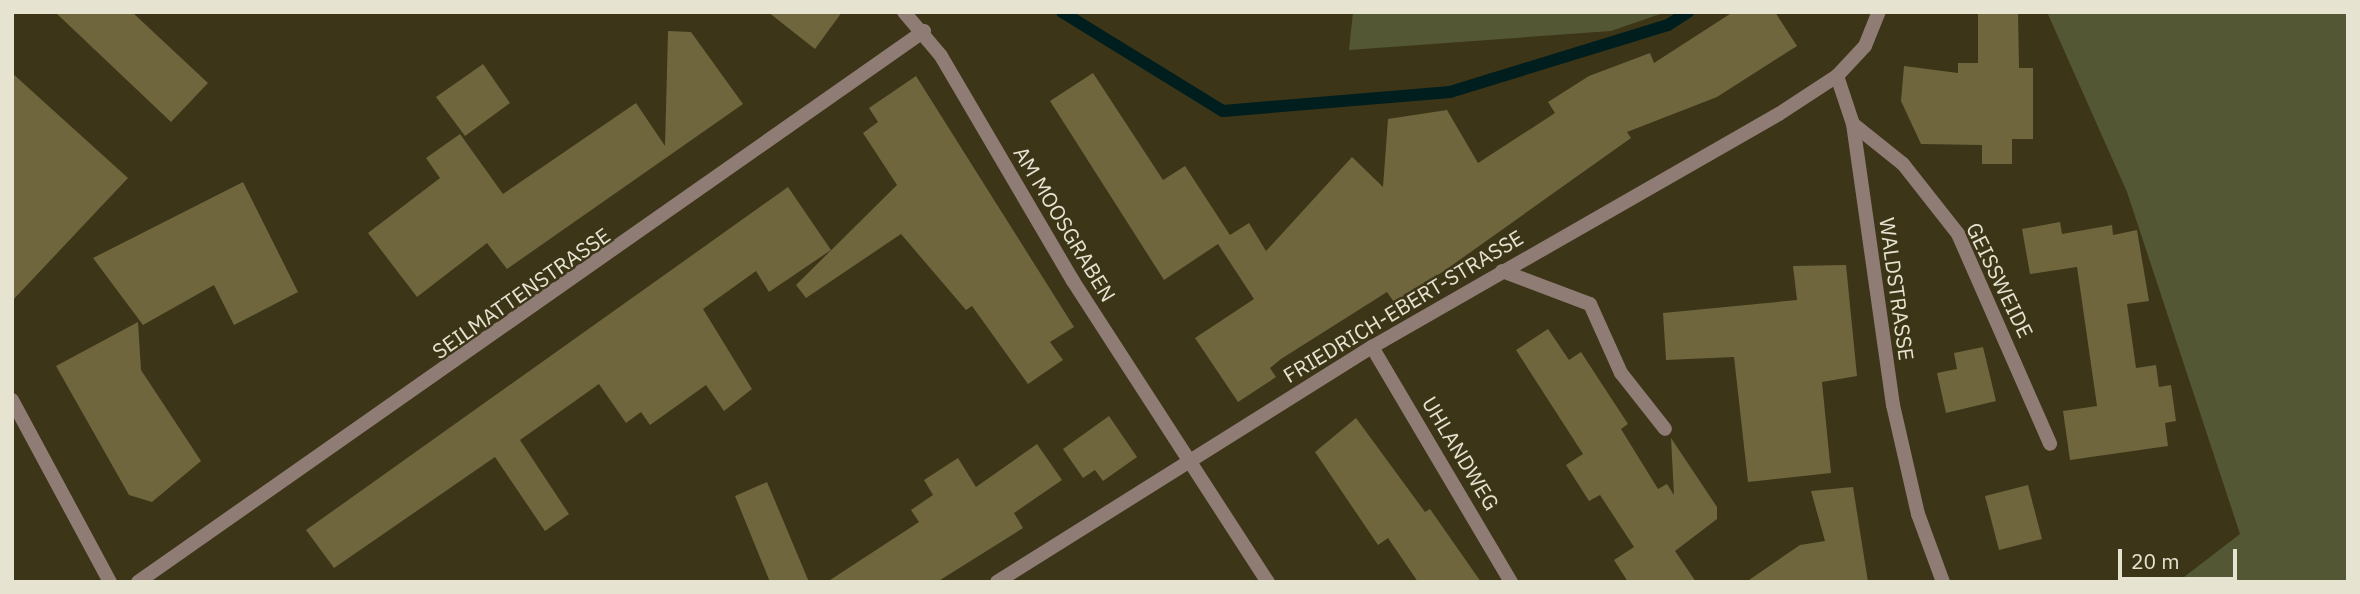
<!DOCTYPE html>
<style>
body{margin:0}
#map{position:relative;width:2360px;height:594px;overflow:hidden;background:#3c3517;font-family:"IBM Plex Sans",sans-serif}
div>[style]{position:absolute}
.green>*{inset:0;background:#545733}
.stream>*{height:12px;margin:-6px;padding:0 6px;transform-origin:6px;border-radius:6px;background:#011e1f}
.building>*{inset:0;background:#6f663e}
.street>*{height:14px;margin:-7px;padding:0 7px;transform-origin:7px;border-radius:7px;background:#8f7c75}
span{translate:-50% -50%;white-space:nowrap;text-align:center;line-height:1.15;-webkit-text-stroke:5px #3c3517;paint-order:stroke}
.street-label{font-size:21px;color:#e7e3d1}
.frame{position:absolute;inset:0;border:14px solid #e7e3d1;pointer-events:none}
.scale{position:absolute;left:2118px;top:549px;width:119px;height:32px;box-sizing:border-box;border:4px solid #e7e3d1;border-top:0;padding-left:9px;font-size:21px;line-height:24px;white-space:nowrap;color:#e7e3d1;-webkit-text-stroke:5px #3c3517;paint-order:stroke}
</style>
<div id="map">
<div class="green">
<i style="clip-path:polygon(1353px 12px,1666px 12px,1611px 31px,1349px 50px)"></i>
<i style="clip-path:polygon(2047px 12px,2348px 12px,2348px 582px,2188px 582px,2184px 577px,2240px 534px,2127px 192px)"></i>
</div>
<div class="stream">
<i style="left:1062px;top:12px;width:189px;rotate:31.6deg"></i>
<i style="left:1223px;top:111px;width:228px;rotate:-4.8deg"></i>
<i style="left:1450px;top:92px;width:228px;rotate:-17.1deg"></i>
<i style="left:1668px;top:25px;width:24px;rotate:-33deg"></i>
</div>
<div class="building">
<i style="clip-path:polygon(55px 12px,132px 12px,208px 83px,171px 122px)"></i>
<i style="clip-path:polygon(768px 12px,842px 12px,815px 49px)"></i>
<i style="clip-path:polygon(1733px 12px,1775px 12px,1797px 46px,1717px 97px,1627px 132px,1631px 138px,1444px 271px,1394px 302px,1387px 292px,1281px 359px,1270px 368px,1276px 377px,1238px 402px,1195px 338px,1254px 299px,1218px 244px,1164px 280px,1050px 101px,1093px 73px,1163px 180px,1185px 166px,1230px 235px,1249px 223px,1266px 251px,1352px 157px,1383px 187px,1388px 119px,1447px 110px,1478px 163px,1555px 113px,1548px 102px,1589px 76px,1650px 53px,1654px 63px)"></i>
<i style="clip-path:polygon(1978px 12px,2018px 12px,2019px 68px,2033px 68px,2033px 139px,2012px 139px,2012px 164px,1982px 164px,1982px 145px,1921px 144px,1901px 101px,1904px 66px,1958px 73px,1958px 63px,1978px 63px)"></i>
<i style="clip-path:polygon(668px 31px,691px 32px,743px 104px,507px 269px,487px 243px,417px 297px,368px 233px,440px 178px,426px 158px,460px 134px,503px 194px,636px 103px,665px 146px)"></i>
<i style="clip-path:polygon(483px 64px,510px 103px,465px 136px,436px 97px)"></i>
<i style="clip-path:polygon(12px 73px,128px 178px,12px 301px)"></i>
<i style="clip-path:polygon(916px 76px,1074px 327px,1050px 342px,1063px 360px,1028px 384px,972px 306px,966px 310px,901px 234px,806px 298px,796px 285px,897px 185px,863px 133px,878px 122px,869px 108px)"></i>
<i style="clip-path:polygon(243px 182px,298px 292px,234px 325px,214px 285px,143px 325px,93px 258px)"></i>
<i style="clip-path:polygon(788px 187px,831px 250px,769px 292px,756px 271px,703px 309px,752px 389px,724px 411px,706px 385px,650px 425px,641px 412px,626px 423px,599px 384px,520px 440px,569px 514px,545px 531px,495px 457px,334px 568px,306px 530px)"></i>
<i style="clip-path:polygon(2060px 222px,2062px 234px,2112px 225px,2113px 235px,2137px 230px,2149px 301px,2127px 304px,2136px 368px,2156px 365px,2159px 387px,2171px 385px,2176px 421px,2165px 423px,2168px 446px,2070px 460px,2063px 411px,2097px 406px,2077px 267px,2030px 274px,2022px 229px)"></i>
<i style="clip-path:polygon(1846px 265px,1857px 376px,1822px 382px,1831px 473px,1748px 482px,1734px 357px,1666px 360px,1663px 313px,1797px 300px,1793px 266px)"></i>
<i style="clip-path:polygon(138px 322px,141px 370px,201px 461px,152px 502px,129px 495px,56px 366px)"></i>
<i style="clip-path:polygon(1548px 329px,1569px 360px,1581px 352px,1628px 424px,1621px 429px,1658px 489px,1667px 484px,1674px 495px,1671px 438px,1717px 507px,1717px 519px,1675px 551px,1696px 582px,1628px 582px,1614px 560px,1634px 547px,1600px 495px,1589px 501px,1566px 465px,1583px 454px,1516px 350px)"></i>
<i style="clip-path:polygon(1983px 347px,1996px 401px,1946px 413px,1937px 373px,1957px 369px,1954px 353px)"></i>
<i style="clip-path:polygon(1109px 416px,1137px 457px,1103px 481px,1095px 470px,1083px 478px,1063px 449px)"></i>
<i style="clip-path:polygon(1356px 418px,1425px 512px,1430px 509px,1481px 582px,1418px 582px,1388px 538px,1378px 545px,1315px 452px)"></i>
<i style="clip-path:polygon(1037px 444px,1062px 480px,1014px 513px,1023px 528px,937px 582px,827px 582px,919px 522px,911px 510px,933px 495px,924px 480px,958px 458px,976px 487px)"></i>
<i style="clip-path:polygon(767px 482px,809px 582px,770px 582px,735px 496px)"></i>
<i style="clip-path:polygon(2028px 485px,2042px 539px,1999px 550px,1985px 496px)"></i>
<i style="clip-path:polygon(1853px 487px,1868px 582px,1746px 582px,1800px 545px,1825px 541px,1811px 491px)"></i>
</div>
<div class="street">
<i style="left:904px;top:12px;width:57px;rotate:49.9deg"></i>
<i style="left:941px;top:56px;width:261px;rotate:59.6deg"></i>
<i style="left:1073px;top:281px;width:359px;rotate:57.1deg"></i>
<i style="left:1837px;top:76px;width:51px;rotate:71.6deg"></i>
<i style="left:1853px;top:124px;width:284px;rotate:81.9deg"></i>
<i style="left:1893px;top:405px;width:112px;rotate:77.1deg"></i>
<i style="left:1918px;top:514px;width:72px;rotate:69.8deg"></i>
<i style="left:1853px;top:124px;width:64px;rotate:38.7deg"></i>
<i style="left:1903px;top:164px;width:89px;rotate:51.8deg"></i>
<i style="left:1958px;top:234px;width:229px;rotate:66.3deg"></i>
<i style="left:1502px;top:271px;width:94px;rotate:20.6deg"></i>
<i style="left:1590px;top:304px;width:76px;rotate:65.8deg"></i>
<i style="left:1621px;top:373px;width:71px;rotate:51.8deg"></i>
<i style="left:1372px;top:347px;width:273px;rotate:59.4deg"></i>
<i style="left:12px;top:400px;width:207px;rotate:61.7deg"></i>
<i style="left:138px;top:582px;width:960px;rotate:-35.03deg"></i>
<i style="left:997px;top:582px;width:443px;rotate:-32.1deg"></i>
<i style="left:1372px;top:347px;width:469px;rotate:-29.8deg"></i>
<i style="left:1779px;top:114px;width:69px;rotate:-33.2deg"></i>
<i style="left:1837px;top:76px;width:41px;rotate:-47deg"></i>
<i style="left:1865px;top:46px;width:37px;rotate:-68deg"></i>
</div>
<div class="street-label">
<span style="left:1065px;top:224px;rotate:59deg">AM MOOSGRABEN</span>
<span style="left:2000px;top:280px;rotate:64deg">GEISSWEIDE</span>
<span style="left:1897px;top:289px;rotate:82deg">WALDSTRASSE</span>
<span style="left:521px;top:293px;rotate:-35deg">SEILMATTENSTRASSE</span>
<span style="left:1403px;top:306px;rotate:-31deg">FRIEDRICH-EBERT-STRASSE</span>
<span style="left:1461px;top:453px;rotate:59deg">UHLANDWEG</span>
</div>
<div class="frame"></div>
<div class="scale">20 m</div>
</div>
